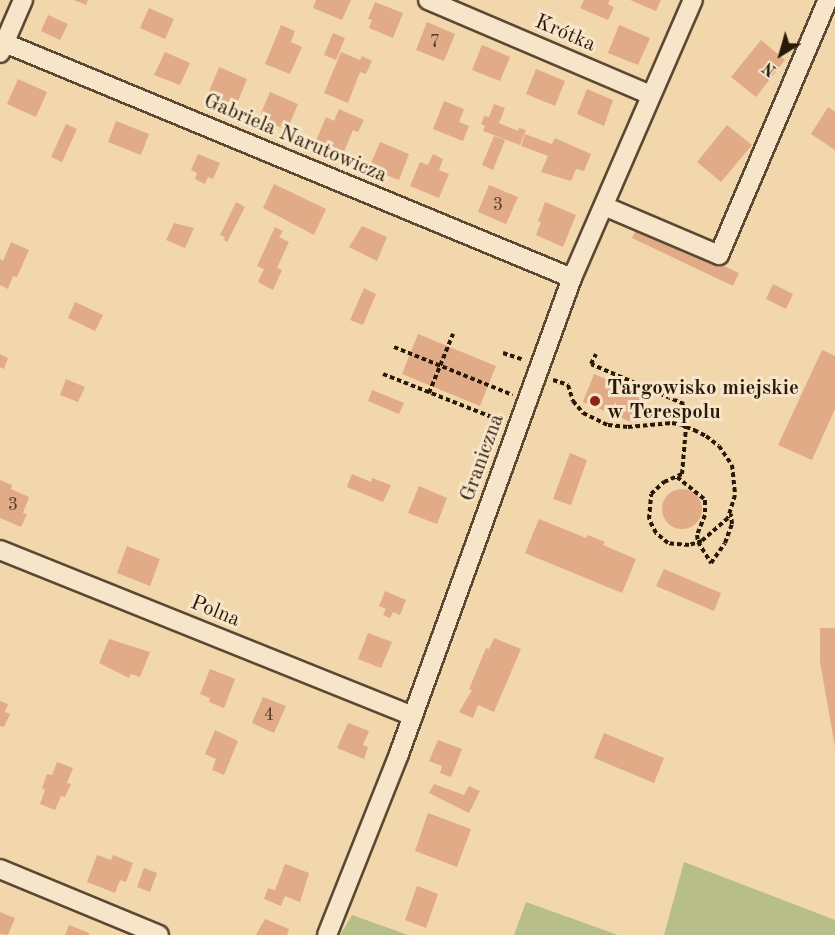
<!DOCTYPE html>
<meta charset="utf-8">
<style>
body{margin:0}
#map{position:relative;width:835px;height:935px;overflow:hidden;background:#f1d7ab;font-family:"Old Standard TT",serif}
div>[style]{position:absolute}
.green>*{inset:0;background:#b8be8a}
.building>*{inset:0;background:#e2ab88}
.round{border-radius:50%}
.path>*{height:4px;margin-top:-2px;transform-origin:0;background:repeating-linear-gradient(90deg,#28190a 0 4.5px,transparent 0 7.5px)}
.roads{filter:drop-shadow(2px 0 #5a4832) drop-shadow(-2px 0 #5a4832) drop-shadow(0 2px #5a4832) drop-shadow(0 -2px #5a4832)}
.minor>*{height:18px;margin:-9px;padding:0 9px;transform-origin:9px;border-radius:9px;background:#f6e5c8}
.dots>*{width:16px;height:16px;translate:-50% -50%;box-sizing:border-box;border:3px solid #f6e5c8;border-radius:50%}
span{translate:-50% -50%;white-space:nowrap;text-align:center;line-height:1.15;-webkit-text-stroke:6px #f6e5c8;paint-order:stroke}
.number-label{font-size:18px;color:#563e2a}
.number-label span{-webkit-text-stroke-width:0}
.street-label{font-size:21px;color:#28190a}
.poi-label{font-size:21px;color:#28190a;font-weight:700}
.left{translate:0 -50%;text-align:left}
.north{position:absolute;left:751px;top:24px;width:60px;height:60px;-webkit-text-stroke:4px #f6e5c8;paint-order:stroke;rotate:217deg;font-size:16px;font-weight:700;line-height:24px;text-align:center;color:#28190a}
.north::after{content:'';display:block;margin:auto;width:21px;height:27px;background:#28190a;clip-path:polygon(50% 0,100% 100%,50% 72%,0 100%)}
</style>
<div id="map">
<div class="green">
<i style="clip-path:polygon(684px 862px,835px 920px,835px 935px,664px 935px)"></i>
<i style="clip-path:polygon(526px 902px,618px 935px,514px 935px)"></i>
<i style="clip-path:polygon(352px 915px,408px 935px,340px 935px)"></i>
</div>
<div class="building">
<i style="clip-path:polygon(74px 0,88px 0,86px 5px)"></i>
<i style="clip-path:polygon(316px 0,351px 0,342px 20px,313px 8px)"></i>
<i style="clip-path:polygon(584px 0,610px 0,608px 4px,614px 7px,608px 20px,580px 8px)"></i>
<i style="clip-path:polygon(630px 0,661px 0,656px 11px)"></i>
<i style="clip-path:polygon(375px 2px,403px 13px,393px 38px,369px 28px,372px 20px,368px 19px)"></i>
<i style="clip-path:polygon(149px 8px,174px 19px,165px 39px,140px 28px)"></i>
<i style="clip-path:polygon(48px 15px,68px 24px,60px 40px,41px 31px)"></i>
<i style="clip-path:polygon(427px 22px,455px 34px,444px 61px,416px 50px)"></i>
<i style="clip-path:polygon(281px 25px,295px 31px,291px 42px,302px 47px,290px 74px,265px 64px)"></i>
<i style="clip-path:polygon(619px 25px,650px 38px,638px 65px,608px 53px)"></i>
<i style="clip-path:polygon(333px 33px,345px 38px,336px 60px,324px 55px)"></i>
<i style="clip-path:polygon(761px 40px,785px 60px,756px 97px,731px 77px)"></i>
<i style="clip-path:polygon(482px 45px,510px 57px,500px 81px,472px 70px)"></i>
<i style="clip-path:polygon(165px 52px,190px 63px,180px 85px,154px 75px)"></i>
<i style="clip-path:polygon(341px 52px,360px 60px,362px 56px,372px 61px,366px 74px,360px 72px,348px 103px,324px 93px)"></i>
<i style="clip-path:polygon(219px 67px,247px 79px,236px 106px,208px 94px)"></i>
<i style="clip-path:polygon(536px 69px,565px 81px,555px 106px,526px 94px)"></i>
<i style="clip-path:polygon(18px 79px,47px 92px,36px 117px,7px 104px)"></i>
<i style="clip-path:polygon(587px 89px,613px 100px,604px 126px,577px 114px)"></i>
<i style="clip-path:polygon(270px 92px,298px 104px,287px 130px,259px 118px)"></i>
<i style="clip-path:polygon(444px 101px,464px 109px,459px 122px,469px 126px,463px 141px,433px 129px)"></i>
<i style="clip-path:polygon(494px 104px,505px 108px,499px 123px,518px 131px,519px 128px,526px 130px,520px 145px,483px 131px,485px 126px,481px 124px,484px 116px,489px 117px)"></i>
<i style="clip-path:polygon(828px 107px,835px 112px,835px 150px,811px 134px)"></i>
<i style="clip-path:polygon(339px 109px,364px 120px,358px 132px,353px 130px,343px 154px,315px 143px,326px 117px,334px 121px)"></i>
<i style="clip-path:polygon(116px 121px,149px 134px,141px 155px,108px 142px)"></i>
<i style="clip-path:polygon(66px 124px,77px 129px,62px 162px,51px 157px)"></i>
<i style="clip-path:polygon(727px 125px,752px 145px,721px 182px,697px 162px)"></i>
<i style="clip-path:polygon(525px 134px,552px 144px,555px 138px,591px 154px,584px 171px,576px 169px,571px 181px,541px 172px,548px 156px,521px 146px)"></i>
<i style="clip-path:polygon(494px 136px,505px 140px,493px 170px,482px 165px)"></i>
<i style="clip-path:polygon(380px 142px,409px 154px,399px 180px,369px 168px)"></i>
<i style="clip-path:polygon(198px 154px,220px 163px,213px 179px,208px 177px,205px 184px,195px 179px,197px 173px,191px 170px)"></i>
<i style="clip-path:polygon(433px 154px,443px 159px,439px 170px,449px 174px,439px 198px,410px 186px,420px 162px,428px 165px)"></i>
<i style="clip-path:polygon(274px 184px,326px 209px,314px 235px,263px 208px)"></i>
<i style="clip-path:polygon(489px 185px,518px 197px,506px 224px,478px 212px)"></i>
<i style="clip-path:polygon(236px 202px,245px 207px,227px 242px,224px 240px,225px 237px,220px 235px)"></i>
<i style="clip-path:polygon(545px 202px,576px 215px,563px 247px,536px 235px,541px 222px,538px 221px)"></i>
<i style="clip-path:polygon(174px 223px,194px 228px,185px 248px,166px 240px)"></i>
<i style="clip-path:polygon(638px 225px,739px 273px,733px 286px,632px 238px)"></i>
<i style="clip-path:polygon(362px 226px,387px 237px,377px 261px,349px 247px)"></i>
<i style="clip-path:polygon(275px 227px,283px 231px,279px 237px,289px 242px,277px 268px,282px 270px,273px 290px,258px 282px,264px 269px,257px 266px)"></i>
<i style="clip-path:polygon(11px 242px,29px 250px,17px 277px,13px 276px,8px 289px,0 285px,0 259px,3px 261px)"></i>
<i style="clip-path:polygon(773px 284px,793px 294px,786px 309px,766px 299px)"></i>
<i style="clip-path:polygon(364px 288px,376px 294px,363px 325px,350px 320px)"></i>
<i style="clip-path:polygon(75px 302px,103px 315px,95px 331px,68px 318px)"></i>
<i style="clip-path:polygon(418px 334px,496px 366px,480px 406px,402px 374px)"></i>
<i style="clip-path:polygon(822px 350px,835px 356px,835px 409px,812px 460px,778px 445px)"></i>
<i style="clip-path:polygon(0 354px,8px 358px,4px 369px,0 367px)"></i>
<i style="clip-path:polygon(594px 374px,642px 394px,631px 422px,583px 402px)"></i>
<i style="clip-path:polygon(66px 379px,85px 387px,78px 402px,60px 395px)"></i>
<i style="clip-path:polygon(372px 390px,404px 403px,399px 414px,368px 401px)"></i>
<i style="clip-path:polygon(570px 453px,587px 460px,571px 505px,553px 499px)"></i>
<i style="clip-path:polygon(352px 474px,371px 482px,372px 478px,391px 485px,383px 502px,347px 487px)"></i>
<i style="clip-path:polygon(0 480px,12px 485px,11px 489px,29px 497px,23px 513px,27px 514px,21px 527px,0 518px)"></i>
<i style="clip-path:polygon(419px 486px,447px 498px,437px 524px,408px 513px)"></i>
<i class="round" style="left:662px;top:489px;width:40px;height:40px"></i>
<i style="clip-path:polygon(539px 519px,586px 538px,588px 535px,605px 542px,603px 545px,636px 559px,622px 593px,525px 553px)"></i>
<i style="clip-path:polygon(127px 546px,160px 559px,150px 586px,117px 573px)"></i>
<i style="clip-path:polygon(664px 569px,721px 593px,714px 611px,656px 586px)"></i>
<i style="clip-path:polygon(385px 591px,406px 600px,400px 615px,393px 612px,390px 618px,383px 615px,386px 609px,379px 606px)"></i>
<i style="clip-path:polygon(820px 628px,835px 628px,835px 747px,820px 662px)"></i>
<i style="clip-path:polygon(368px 633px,392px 642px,381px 668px,358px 659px)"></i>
<i style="clip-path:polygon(494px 638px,521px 649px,494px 712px,478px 705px,473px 718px,459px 712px,472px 690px,469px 689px,486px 648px,489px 649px)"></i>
<i style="clip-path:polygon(109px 639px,150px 652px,140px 677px,131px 674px,129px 678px,99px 663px)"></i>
<i style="clip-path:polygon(210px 669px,235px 679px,224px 708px,209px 702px,210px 698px,200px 694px)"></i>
<i style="clip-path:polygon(263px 697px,286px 706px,274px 733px,252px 723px)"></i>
<i style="clip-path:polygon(0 701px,8px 704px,5px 712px,10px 714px,4px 727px,0 726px)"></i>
<i style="clip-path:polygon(348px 723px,369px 731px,363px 745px,368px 747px,364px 759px,337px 748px)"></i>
<i style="clip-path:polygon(215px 730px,238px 741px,224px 775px,212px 770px,216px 759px,205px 754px)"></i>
<i style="clip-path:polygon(604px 733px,664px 758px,654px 783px,594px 758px)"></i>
<i style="clip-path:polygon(438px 740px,462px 749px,451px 777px,440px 773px,442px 766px,429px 761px)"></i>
<i style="clip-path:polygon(57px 762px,73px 768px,67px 783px,71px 784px,65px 797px,61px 796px,55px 810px,40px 804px,45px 790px,42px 788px,47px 774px,52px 775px)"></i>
<i style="clip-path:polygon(434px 784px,464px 795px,469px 786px,480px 791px,469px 813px,429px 793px)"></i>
<i style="clip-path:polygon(428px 813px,471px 829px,457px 867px,415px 851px)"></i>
<i style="clip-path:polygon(97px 855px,111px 860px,113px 855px,133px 863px,126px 882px,120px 880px,115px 893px,87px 882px)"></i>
<i style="clip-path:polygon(285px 864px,309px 873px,300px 902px,285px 896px,281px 906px,264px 899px,268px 888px,275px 890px)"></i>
<i style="clip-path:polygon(144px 868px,157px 873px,150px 892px,137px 887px)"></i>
<i style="clip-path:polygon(417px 886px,438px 894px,426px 928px,405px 920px)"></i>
<i style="clip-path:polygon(0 912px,15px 918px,8px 935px,0 934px)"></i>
<i style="clip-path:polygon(265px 919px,289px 929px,287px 935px,256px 935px)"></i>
<i style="clip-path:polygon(69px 925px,89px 933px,89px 935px,65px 935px)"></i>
</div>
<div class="path">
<i style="left:394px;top:347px;width:128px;rotate:22deg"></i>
<i style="left:503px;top:353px;width:22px;rotate:18deg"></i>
<i style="left:383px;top:374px;width:128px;rotate:21.6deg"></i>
<i style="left:553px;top:380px;width:16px;rotate:18deg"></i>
<i style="left:568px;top:385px;width:17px;rotate:73deg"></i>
<i style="left:573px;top:401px;width:16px;rotate:50deg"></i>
<i style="left:583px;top:413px;width:28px;rotate:26deg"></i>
<i style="left:608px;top:425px;width:20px;rotate:6deg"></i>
<i style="left:628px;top:427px;width:44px;rotate:-5.2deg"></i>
<i style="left:672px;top:423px;width:10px;rotate:11deg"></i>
<i style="left:682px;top:425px;width:4px;rotate:27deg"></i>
<i style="left:686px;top:427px;width:9px;rotate:21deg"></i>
<i style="left:694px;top:430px;width:13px;rotate:27deg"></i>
<i style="left:706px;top:436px;width:16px;rotate:38deg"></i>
<i style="left:719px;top:446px;width:23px;rotate:56deg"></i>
<i style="left:732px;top:465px;width:30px;rotate:84deg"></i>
<i style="left:735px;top:495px;width:24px;rotate:107deg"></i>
<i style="left:728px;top:518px;width:35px;rotate:139deg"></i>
<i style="left:702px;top:541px;width:14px;rotate:163deg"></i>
<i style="left:689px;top:545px;width:21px;rotate:-175deg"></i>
<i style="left:668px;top:543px;width:16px;rotate:-140deg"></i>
<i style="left:656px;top:533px;width:16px;rotate:-117deg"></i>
<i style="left:649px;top:519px;width:25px;rotate:-85deg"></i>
<i style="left:651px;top:494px;width:18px;rotate:-43deg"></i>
<i style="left:664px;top:482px;width:20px;rotate:-24deg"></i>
<i style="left:682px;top:474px;width:47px;rotate:-85.1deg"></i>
<i style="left:686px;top:427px;width:23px;rotate:-95deg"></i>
<i style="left:684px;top:404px;width:101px;rotate:-156.7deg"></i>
<i style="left:591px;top:364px;width:11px;rotate:-63deg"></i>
<i style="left:429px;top:393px;width:64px;rotate:-67.9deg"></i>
<i style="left:677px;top:477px;width:36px;rotate:39deg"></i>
<i style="left:705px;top:500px;width:15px;rotate:90deg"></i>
<i style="left:705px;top:515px;width:22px;rotate:112deg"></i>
<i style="left:697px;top:535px;width:7px;rotate:82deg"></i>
<i style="left:698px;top:542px;width:25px;rotate:58deg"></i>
<i style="left:711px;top:563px;width:24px;rotate:-55deg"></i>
<i style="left:725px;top:543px;width:20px;rotate:-70deg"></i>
<i style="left:732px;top:524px;width:10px;rotate:-96deg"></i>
</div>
<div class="roads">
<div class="minor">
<i style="left:428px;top:0;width:242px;rotate:23.1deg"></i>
<i style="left:0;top:41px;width:619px;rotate:22.51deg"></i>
<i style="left:0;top:53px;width:58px;rotate:-66.5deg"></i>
<i style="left:604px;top:206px;width:125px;rotate:23.1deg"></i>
<i style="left:719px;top:255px;width:277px;rotate:-66.9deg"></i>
<i style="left:0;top:550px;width:445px;rotate:21.9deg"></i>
<i style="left:0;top:869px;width:172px;rotate:22.5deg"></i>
<i style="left:327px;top:935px;width:195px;rotate:-68.3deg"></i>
<i style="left:399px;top:754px;width:506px;rotate:-70.03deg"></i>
<i style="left:572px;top:278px;width:303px;rotate:-66.5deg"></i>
</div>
</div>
<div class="dots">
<i style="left:595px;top:401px;background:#8f2418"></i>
</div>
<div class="number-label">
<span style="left:435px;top:42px">7</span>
<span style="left:498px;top:205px">3</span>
<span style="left:13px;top:505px">3</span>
<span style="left:269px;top:715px">4</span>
</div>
<div class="street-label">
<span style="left:565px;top:34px;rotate:23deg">Krótka</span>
<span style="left:295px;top:139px;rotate:23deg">Gabriela Narutowicza</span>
<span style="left:483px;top:458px;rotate:-70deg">Graniczna</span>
<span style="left:215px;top:612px;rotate:22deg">Polna</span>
</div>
<div class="poi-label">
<span class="left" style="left:607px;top:401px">Targowisko miejskie<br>w Terespolu</span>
</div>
<div class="north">N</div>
</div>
